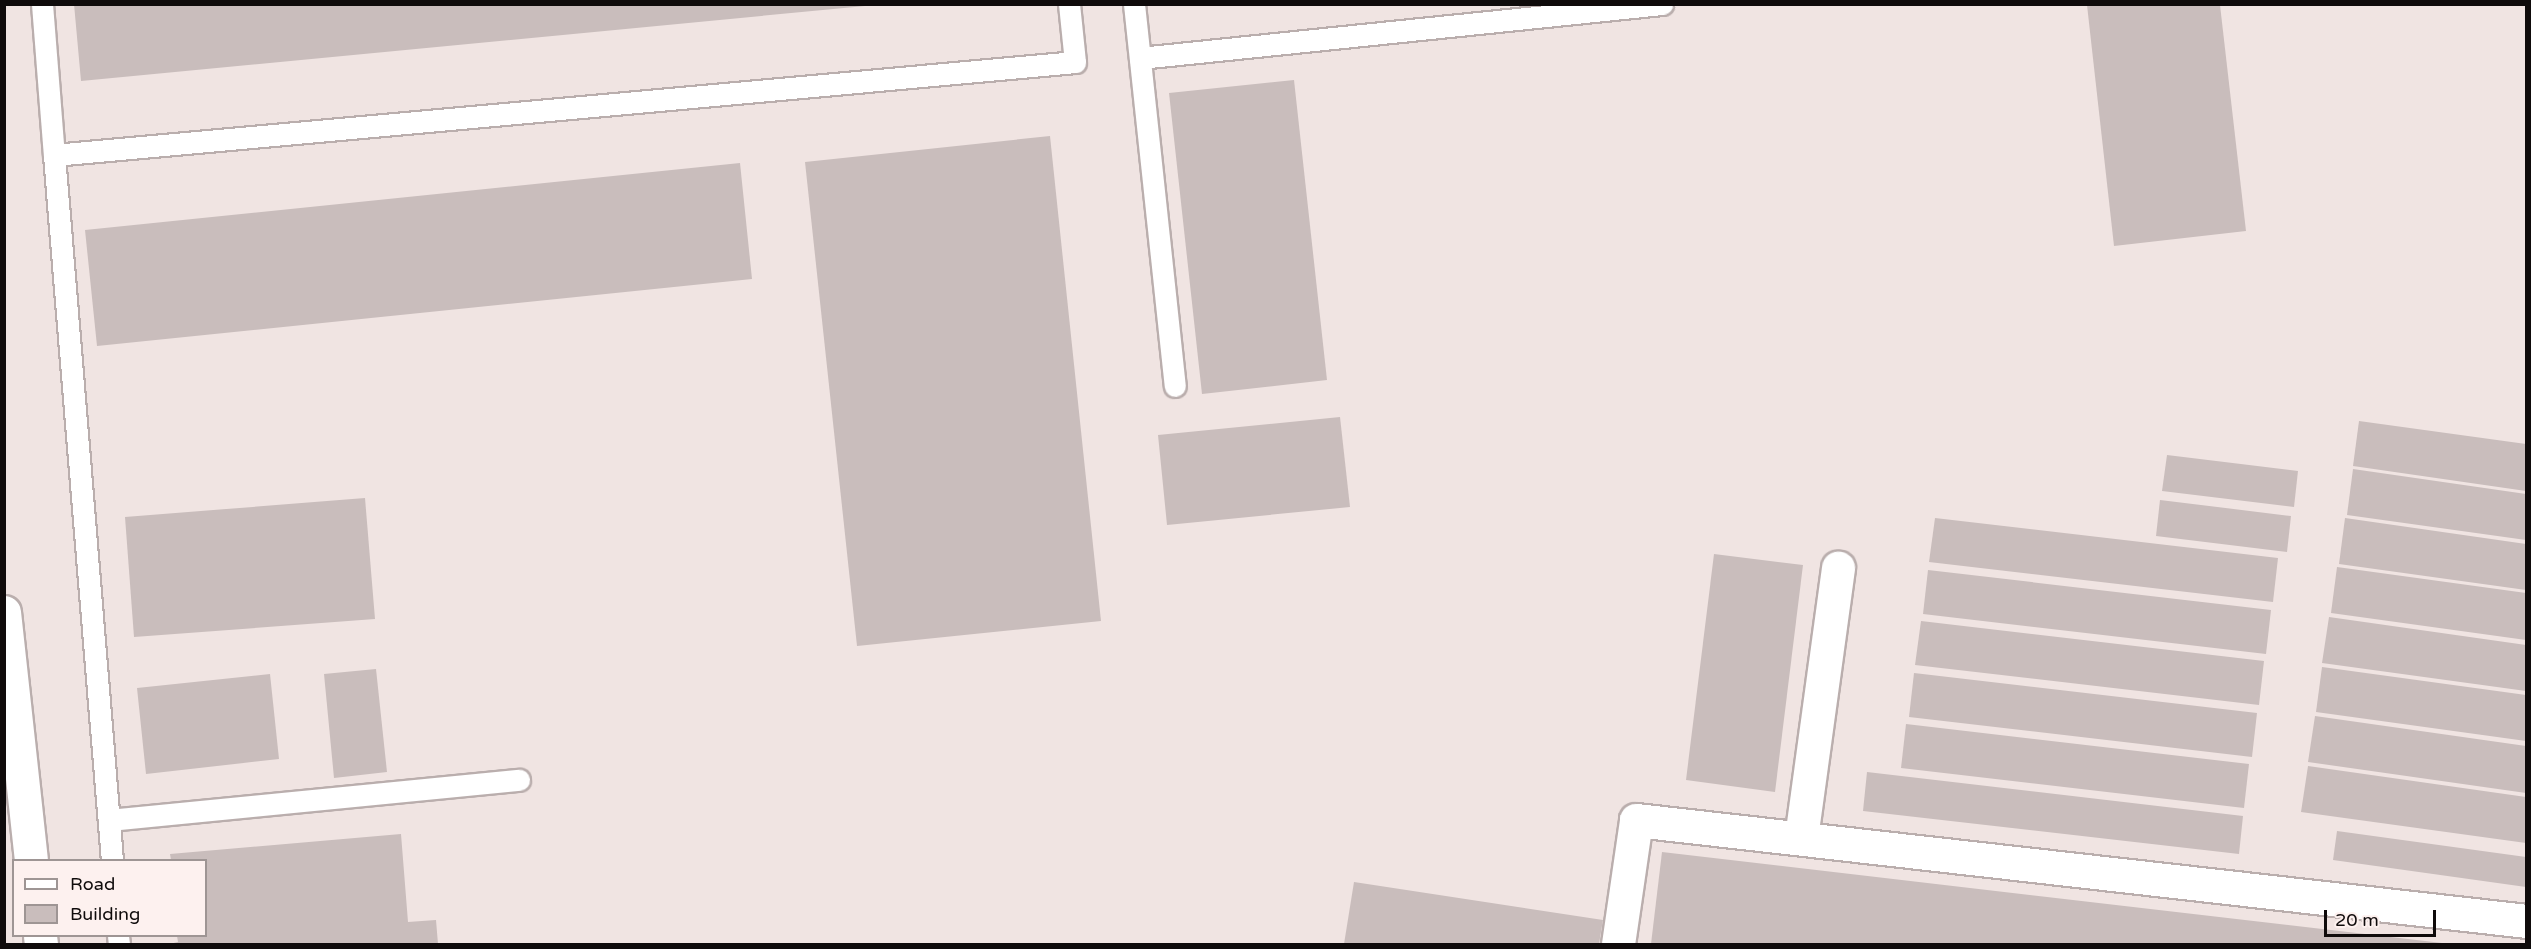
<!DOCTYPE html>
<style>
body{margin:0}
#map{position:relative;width:2531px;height:949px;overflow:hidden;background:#f0e4e2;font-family:"Varela Round",sans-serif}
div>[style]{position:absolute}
.building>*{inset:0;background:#c9bdbc}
.roads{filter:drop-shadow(2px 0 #baaead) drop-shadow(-2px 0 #baaead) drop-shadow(0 2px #baaead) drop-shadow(0 -2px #baaead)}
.service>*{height:21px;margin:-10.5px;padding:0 10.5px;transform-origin:10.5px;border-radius:10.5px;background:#fff}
.minor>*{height:33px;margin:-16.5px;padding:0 16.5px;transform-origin:16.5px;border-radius:16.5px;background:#fff}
span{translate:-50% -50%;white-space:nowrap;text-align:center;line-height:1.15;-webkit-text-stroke:4.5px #fdf1ef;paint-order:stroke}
.frame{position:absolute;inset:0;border:6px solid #0f0b0b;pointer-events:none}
.legend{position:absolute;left:12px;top:859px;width:195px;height:78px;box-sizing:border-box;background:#fdf1ef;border:2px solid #9e9594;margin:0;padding:8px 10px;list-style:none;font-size:18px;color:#0f0b0b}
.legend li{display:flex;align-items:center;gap:12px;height:30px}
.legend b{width:30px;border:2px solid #9e9594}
.scale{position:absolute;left:2324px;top:910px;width:112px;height:27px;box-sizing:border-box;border:3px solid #0f0b0b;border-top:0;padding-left:8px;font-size:18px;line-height:21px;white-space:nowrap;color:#0f0b0b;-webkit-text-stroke:4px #fdf1ef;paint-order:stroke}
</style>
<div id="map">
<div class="building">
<i style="clip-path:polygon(74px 4px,865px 4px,865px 6px,81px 81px)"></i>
<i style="clip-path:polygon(2087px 5px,2220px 5px,2246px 231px,2114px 246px)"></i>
<i style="clip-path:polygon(1294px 80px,1327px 380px,1202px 394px,1169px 93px)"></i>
<i style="clip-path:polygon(1050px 136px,1101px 621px,857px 646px,805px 162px)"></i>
<i style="clip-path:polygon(740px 163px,752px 279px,97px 346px,85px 230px)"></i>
<i style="clip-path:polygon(1340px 417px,1350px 507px,1167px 525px,1158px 435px)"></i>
<i style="clip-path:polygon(2359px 421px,2526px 444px,2526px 491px,2353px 466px)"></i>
<i style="clip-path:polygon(2167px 455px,2298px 471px,2294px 507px,2162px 491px)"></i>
<i style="clip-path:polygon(2353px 469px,2526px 494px,2526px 540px,2347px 515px)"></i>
<i style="clip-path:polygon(365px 498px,375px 619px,134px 637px,125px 517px)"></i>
<i style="clip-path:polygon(2160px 500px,2291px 516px,2287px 552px,2156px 536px)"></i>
<i style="clip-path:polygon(1935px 518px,2278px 558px,2273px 602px,1929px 562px)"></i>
<i style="clip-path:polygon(2345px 518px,2526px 544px,2526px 590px,2339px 564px)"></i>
<i style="clip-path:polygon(1714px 554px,1803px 565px,1775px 792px,1686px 780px)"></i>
<i style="clip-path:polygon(2337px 567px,2526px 593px,2526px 640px,2331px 613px)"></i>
<i style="clip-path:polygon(1928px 570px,2271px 610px,2266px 654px,1923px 614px)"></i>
<i style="clip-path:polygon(2329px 617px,2526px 645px,2526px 691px,2322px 663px)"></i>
<i style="clip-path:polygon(1921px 621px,2264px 661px,2259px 705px,1915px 665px)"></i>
<i style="clip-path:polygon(2322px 667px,2526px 695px,2526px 741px,2316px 712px)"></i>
<i style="clip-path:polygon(376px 669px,387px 772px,334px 778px,324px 674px)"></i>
<i style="clip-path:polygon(1914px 673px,2257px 713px,2252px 757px,1909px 717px)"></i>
<i style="clip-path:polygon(270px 674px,279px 759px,146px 774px,137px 688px)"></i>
<i style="clip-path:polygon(2315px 716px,2526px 746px,2526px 793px,2308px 762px)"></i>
<i style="clip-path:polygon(1906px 724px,2249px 764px,2244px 808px,1901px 768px)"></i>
<i style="clip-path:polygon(2308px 766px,2526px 797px,2526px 843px,2301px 812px)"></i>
<i style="clip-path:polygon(1867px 772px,2243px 816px,2239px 854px,1863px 811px)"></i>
<i style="clip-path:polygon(2337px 831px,2526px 857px,2526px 887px,2333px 860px)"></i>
<i style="clip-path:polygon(401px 834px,408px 922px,436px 920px,438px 944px,169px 944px,178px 942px,177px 936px,206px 936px,206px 860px,171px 860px,170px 854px)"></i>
<i style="clip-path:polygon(1662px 852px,2442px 943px,2442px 944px,1651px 944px)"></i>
<i style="clip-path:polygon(1354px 882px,1603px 920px,1599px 944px,1344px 944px)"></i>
</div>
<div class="roads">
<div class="service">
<i style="left:42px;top:4px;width:151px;rotate:85.5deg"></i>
<i style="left:54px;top:155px;width:1025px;rotate:-5.2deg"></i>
<i style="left:1075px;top:62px;width:58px;rotate:-95.9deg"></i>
<i style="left:1134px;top:4px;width:384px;rotate:83.9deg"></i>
<i style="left:1140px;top:58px;width:525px;rotate:-5.91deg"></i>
<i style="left:54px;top:155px;width:707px;rotate:85.3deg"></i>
<i style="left:109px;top:820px;width:412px;rotate:-5.6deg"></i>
<i style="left:118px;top:936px;width:8px;rotate:83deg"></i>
</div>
<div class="minor">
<i style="left:4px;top:612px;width:249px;rotate:83.8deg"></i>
<i style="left:1801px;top:838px;width:273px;rotate:-82.2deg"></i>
<i style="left:40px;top:936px;width:8px;rotate:83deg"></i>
<i style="left:1618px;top:944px;width:125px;rotate:-81.7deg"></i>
<i style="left:1636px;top:820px;width:896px;rotate:6.47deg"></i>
</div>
</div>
<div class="frame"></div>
<ul class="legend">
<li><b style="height:8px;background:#fff"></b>Road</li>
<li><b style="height:16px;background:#c9bdbc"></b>Building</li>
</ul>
<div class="scale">20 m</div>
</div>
